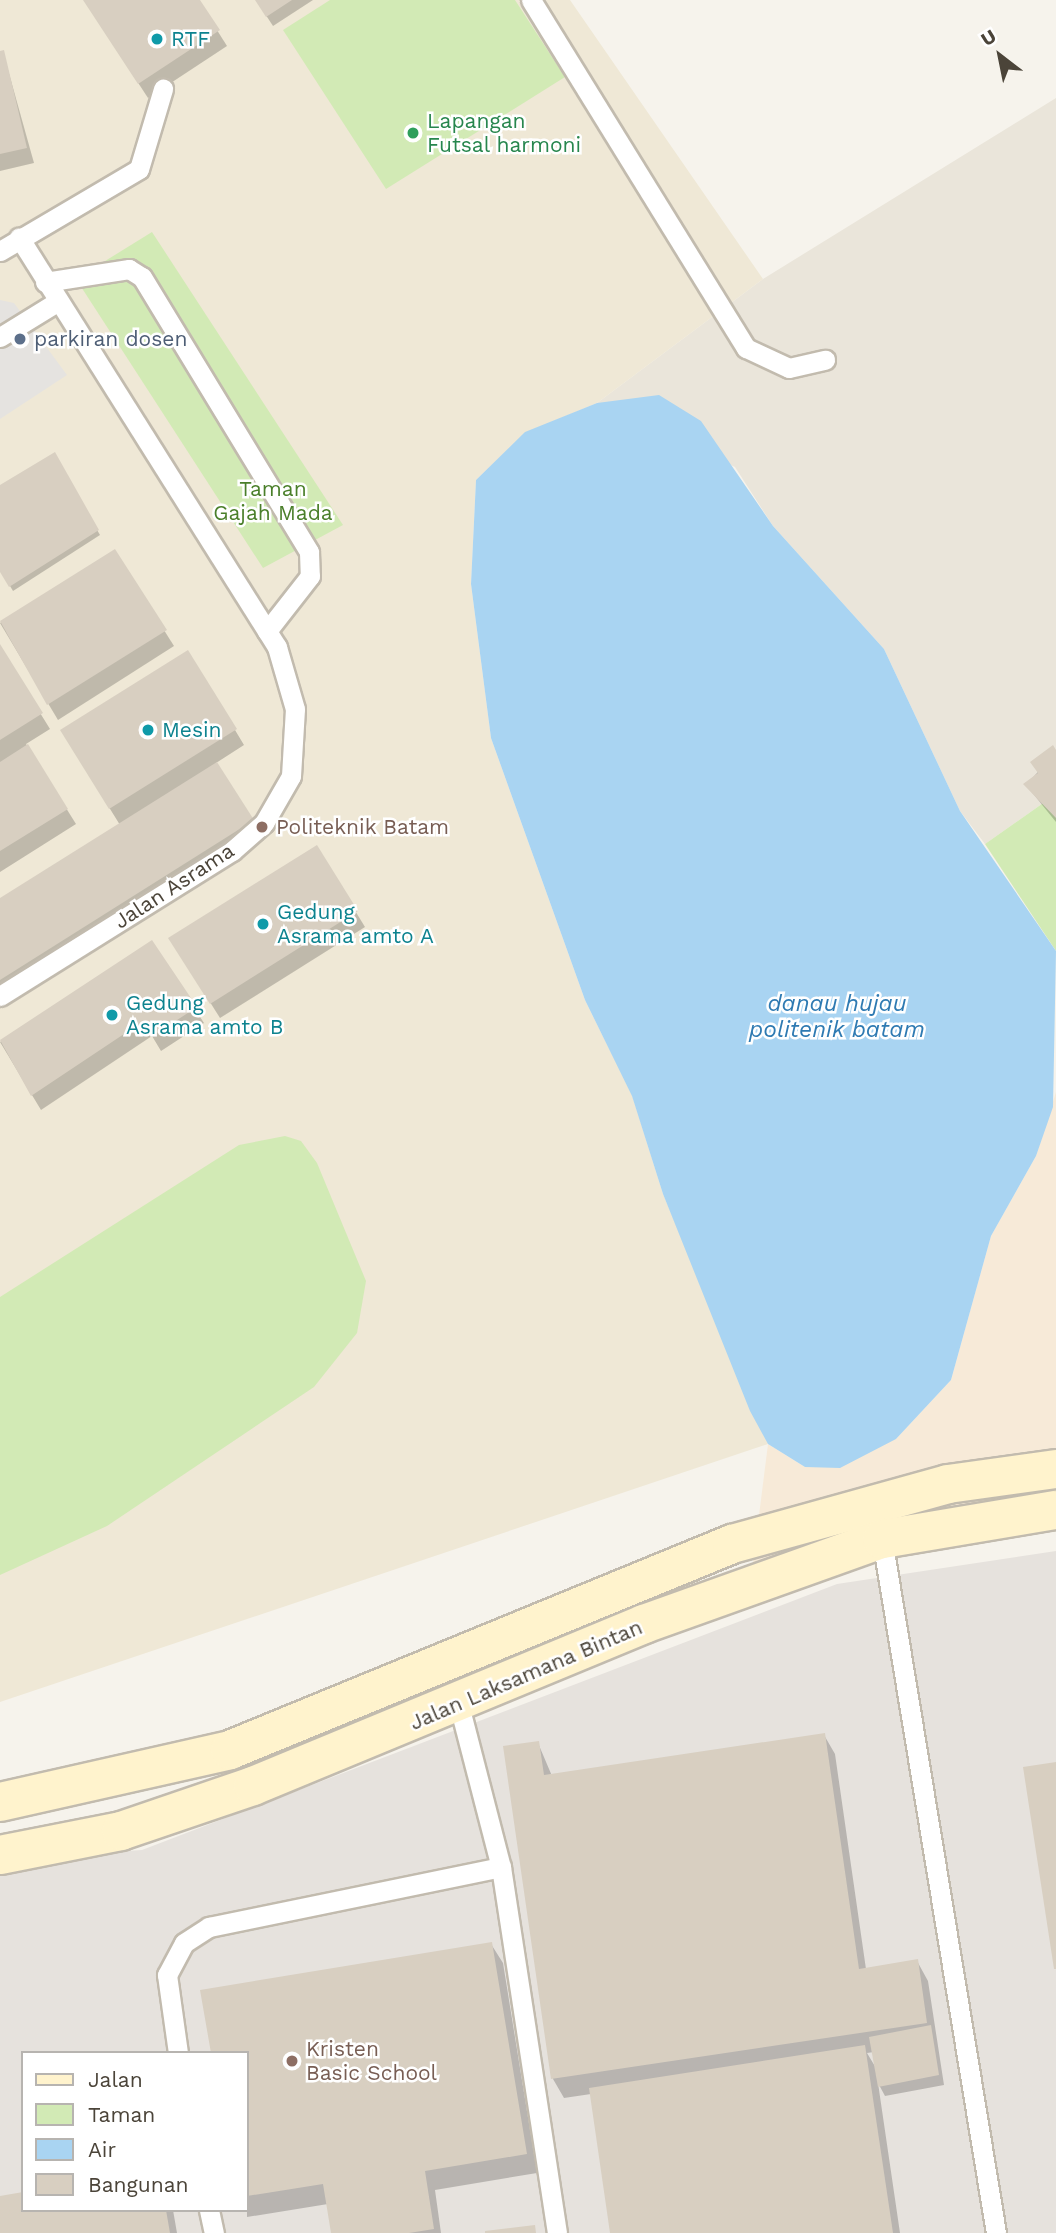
<!DOCTYPE html>
<style>
body{margin:0}
#map{position:relative;width:1056px;height:2233px;overflow:hidden;background:#f6f3ec;font-family:"Work Sans",sans-serif}
div>[style]{position:absolute}
.residential>*{inset:0;background:#eae5da}
.commercial>*{inset:0;background:#f7ead8}
.industrial>*{inset:0;background:#e6e2dd}
.education>*{inset:0;background:#efe8d6}
.green>*{inset:0;background:#d2eab5}
.parking>*{inset:0;background:#e5e3e0}
.water>*{inset:0;background:#a9d4f2}
.shadow>*{inset:0;background:#0003}
.building>*{inset:0;background:#d8cfc1}
.roads{filter:drop-shadow(2px 0 #c2bbae) drop-shadow(-2px 0 #c2bbae) drop-shadow(0 2px #c2bbae) drop-shadow(0 -2px #c2bbae)}
.service>*{height:19px;margin:-9.5px;padding:0 9.5px;transform-origin:9.5px;border-radius:9.5px;background:#fff}
.secondary>*{height:38px;margin:-19px;padding:0 19px;transform-origin:19px;border-radius:19px;background:#fff3cd}
.dots>*{width:19px;height:19px;translate:-50% -50%;box-sizing:border-box;border:4px solid #fff;border-radius:50%}
span{translate:-50% -50%;white-space:nowrap;text-align:center;line-height:1.15;-webkit-text-stroke:5px #fff;paint-order:stroke}
.culture-label{font-size:21px;color:#0d838f}
.left{translate:0 -50%;text-align:left}
.leisure-label{font-size:21px;color:#27864d}
.service-label{font-size:21px;color:#4e5e75}
.park-label{font-size:21px;color:#4a7f2a}
.education-label{font-size:21px;color:#785e54}
.street-label{font-size:21px;color:#4b4439}
.water-label{font-size:23px;color:#2e7ab2;font-style:italic}
.legend{position:absolute;left:21px;top:2051px;width:228px;height:161px;box-sizing:border-box;background:#fff;border:2px solid #b7b4b0;margin:0;padding:9px 12px;list-style:none;font-size:21px;color:#4b4439}
.legend li{display:flex;align-items:center;gap:14px;height:35px}
.legend b{width:35px;border:2px solid #b7b4b0}
.north{position:absolute;left:965px;top:21px;width:70px;height:70px;-webkit-text-stroke:5px #fff;paint-order:stroke;rotate:328deg;font-size:19px;font-weight:700;line-height:28px;text-align:center;color:#4b4439}
.north::after{content:'';display:block;margin:auto;width:24px;height:32px;background:#4b4439;clip-path:polygon(50% 0,100% 100%,50% 72%,0 100%)}
</style>
<div id="map">
<div class="residential">
<i style="clip-path:polygon(1056px 98px,1056px 794px,985px 844px,960px 811px,884px 649px,773px 526px,735px 467px,597px 403px,763px 279px)"></i>
</div>
<div class="commercial">
<i style="clip-path:polygon(1056px 1092px,1056px 1486px,881px 1524px,752px 1571px,768px 1444px,805px 1467px,896px 1439px,951px 1380px,991px 1236px,1036px 1156px)"></i>
</div>
<div class="industrial">
<i style="clip-path:polygon(evenodd,1056px 1551px,1056px 2233px,0 2233px,0 1859px,142px 1850px,837px 1584px,1056px 1551px,23px 2053px,247px 2053px,247px 2210px,23px 2210px,23px 2053px)"></i>
</div>
<div class="education">
<i style="clip-path:polygon(0 0,570px 0,763px 279px,597px 403px,525px 433px,476px 480px,471px 584px,491px 738px,585px 1000px,632px 1095px,663px 1194px,768px 1444px,0 1702px)"></i>
</div>
<div class="green">
<i style="clip-path:polygon(330px 0,515px 0,565px 77px,386px 189px,283px 30px)"></i>
<i style="clip-path:polygon(152px 232px,343px 525px,263px 568px,76px 279px)"></i>
<i style="clip-path:polygon(1056px 794px,1056px 951px,985px 844px)"></i>
<i style="clip-path:polygon(285px 1136px,301px 1141px,317px 1163px,366px 1281px,357px 1333px,314px 1387px,107px 1526px,0 1575px,0 1297px,239px 1145px)"></i>
</div>
<div class="parking">
<i style="clip-path:polygon(0 300px,14px 303px,67px 375px,0 419px)"></i>
</div>
<div class="water">
<i style="clip-path:polygon(659px 395px,701px 421px,773px 526px,884px 649px,960px 811px,1056px 951px,1053px 1107px,1036px 1156px,991px 1236px,951px 1380px,896px 1439px,840px 1468px,805px 1467px,768px 1444px,750px 1411px,663px 1194px,632px 1096px,585px 1000px,491px 738px,471px 584px,476px 480px,525px 432px,597px 403px)"></i>
</div>
<div class="shadow">
<i style="clip-path:polygon(84px 0,198px 0,227px 46px,148px 98px)"></i>
<i style="clip-path:polygon(256px 0,313px 0,273px 26px)"></i>
<i style="clip-path:polygon(3px 52px,34px 163px,0 171px,0 53px)"></i>
<i style="clip-path:polygon(54px 455px,100px 535px,13px 591px,0 569px,0 487px)"></i>
<i style="clip-path:polygon(114px 551px,174px 646px,58px 720px,0 623px)"></i>
<i style="clip-path:polygon(0 648px,50px 729px,26px 744px,76px 824px,0 872px)"></i>
<i style="clip-path:polygon(235px 730px,244px 745px,216px 763px,264px 840px,0 1006px,0 901px,120px 825px,71px 746px)"></i>
<i style="clip-path:polygon(1056px 752px,1056px 822px,1026px 785px)"></i>
<i style="clip-path:polygon(316px 847px,365px 927px,220px 1018px,179px 953px)"></i>
<i style="clip-path:polygon(151px 942px,204px 1023px,161px 1051px,152px 1036px,41px 1110px,0 1042px)"></i>
<i style="clip-path:polygon(evenodd,824px 1735px,835px 1754px,866px 1969px,917px 1961px,928px 1981px,944px 2085px,885px 2096px,878px 2083px,900px 2233px,612px 2233px,591px 2094px,564px 2098px,553px 2079px,538px 1743px,552px 1776px,824px 1735px,874px 2052px,876px 2068px,867px 2053px,874px 2052px)"></i>
<i style="clip-path:polygon(491px 1944px,503px 1963px,537px 2173px,435px 2190px,441px 2233px,333px 2233px,328px 2204px,247px 2217px,247px 2053px)"></i>
<i style="clip-path:polygon(0 2198px,23px 2210px,173px 2210px,177px 2233px,0 2233px)"></i>
</div>
<div class="building">
<i style="clip-path:polygon(83px 0,200px 0,220px 30px,138px 84px)"></i>
<i style="clip-path:polygon(255px 0,292px 0,266px 17px)"></i>
<i style="clip-path:polygon(4px 50px,27px 148px,0 154px,0 51px)"></i>
<i style="clip-path:polygon(55px 452px,99px 530px,9px 587px,0 572px,0 485px)"></i>
<i style="clip-path:polygon(115px 549px,167px 630px,47px 705px,0 621px)"></i>
<i style="clip-path:polygon(0 644px,43px 713px,0 740px)"></i>
<i style="clip-path:polygon(188px 650px,237px 729px,109px 809px,60px 730px)"></i>
<i style="clip-path:polygon(28px 744px,68px 809px,0 851px,0 762px)"></i>
<i style="clip-path:polygon(1053px 745px,1056px 750px,1056px 818px,1023px 784px,1038px 773px,1030px 762px)"></i>
<i style="clip-path:polygon(217px 762px,254px 820px,0 980px,0 898px)"></i>
<i style="clip-path:polygon(317px 845px,358px 911px,210px 1004px,168px 938px)"></i>
<i style="clip-path:polygon(152px 940px,197px 1007px,151px 1037px,142px 1022px,31px 1096px,0 1040px)"></i>
<i style="clip-path:polygon(825px 1733px,859px 1969px,918px 1959px,927px 2023px,551px 2079px,503px 1746px,539px 1741px,544px 1775px)"></i>
<i style="clip-path:polygon(1056px 1762px,1056px 1969px,1054px 1969px,1023px 1767px)"></i>
<i style="clip-path:polygon(492px 1942px,527px 2154px,425px 2171px,434px 2229px,409px 2233px,331px 2233px,323px 2184px,247px 2196px,247px 2053px,211px 2053px,200px 1990px)"></i>
<i style="clip-path:polygon(931px 2025px,939px 2075px,878px 2087px,869px 2037px)"></i>
<i style="clip-path:polygon(865px 2045px,893px 2233px,610px 2233px,589px 2088px)"></i>
<i style="clip-path:polygon(23px 2192px,23px 2210px,166px 2210px,170px 2233px,0 2233px,0 2196px)"></i>
<i style="clip-path:polygon(535px 2225px,536px 2233px,485px 2233px,485px 2231px)"></i>
</div>
<div class="roads">
<div class="service">
<i style="left:531px;top:0;width:409px;rotate:58.3deg"></i>
<i style="left:746px;top:348px;width:47px;rotate:24.9deg"></i>
<i style="left:789px;top:368px;width:37px;rotate:-13deg"></i>
<i style="left:0;top:251px;width:161px;rotate:-30.5deg"></i>
<i style="left:139px;top:169px;width:84px;rotate:-73.3deg"></i>
<i style="left:45px;top:282px;width:85px;rotate:-8.8deg"></i>
<i style="left:129px;top:269px;width:15px;rotate:32deg"></i>
<i style="left:142px;top:277px;width:322px;rotate:58.7deg"></i>
<i style="left:309px;top:552px;width:24px;rotate:88deg"></i>
<i style="left:310px;top:576px;width:70px;rotate:128deg"></i>
<i style="left:0;top:337px;width:67px;rotate:-31.6deg"></i>
<i style="left:0;top:996px;width:274px;rotate:-32deg"></i>
<i style="left:232px;top:851px;width:43px;rotate:-41.2deg"></i>
<i style="left:264px;top:823px;width:54px;rotate:-60.1deg"></i>
<i style="left:291px;top:776px;width:67px;rotate:-86.6deg"></i>
<i style="left:295px;top:709px;width:65px;rotate:-106.2deg"></i>
<i style="left:277px;top:647px;width:484px;rotate:-122.2deg"></i>
<i style="left:882px;top:1539px;width:703px;rotate:80.67deg"></i>
<i style="left:459px;top:1705px;width:167px;rotate:75.5deg"></i>
<i style="left:501px;top:1867px;width:370px;rotate:81.3deg"></i>
<i style="left:178px;top:2053px;width:79px;rotate:-98deg"></i>
<i style="left:167px;top:1975px;width:36px;rotate:-62deg"></i>
<i style="left:184px;top:1943px;width:30px;rotate:-33deg"></i>
<i style="left:209px;top:1927px;width:298px;rotate:-11.6deg"></i>
<i style="left:209px;top:2210px;width:24px;rotate:78deg"></i>
</div>
<div class="secondary">
<i style="left:0;top:1802px;width:236px;rotate:-12.7deg"></i>
<i style="left:230px;top:1750px;width:543px;rotate:-22.31deg"></i>
<i style="left:732px;top:1544px;width:224px;rotate:-15.5deg"></i>
<i style="left:948px;top:1484px;width:109px;rotate:-7.9deg"></i>
<i style="left:0;top:1855px;width:123px;rotate:-11.2deg"></i>
<i style="left:121px;top:1831px;width:139px;rotate:-18.8deg"></i>
<i style="left:253px;top:1786px;width:423px;rotate:-22.5deg"></i>
<i style="left:644px;top:1624px;width:253px;rotate:-19.7deg"></i>
<i style="left:882px;top:1539px;width:176px;rotate:-9.5deg"></i>
</div>
</div>
<div class="dots">
<i style="left:157px;top:39px;background:#0f9aa8"></i>
<i style="left:413px;top:133px;background:#2e9e5b"></i>
<i style="left:20px;top:339px;background:#5c6f8a"></i>
<i style="left:148px;top:730px;background:#0f9aa8"></i>
<i style="left:262px;top:827px;background:#8d6e63"></i>
<i style="left:263px;top:924px;background:#0f9aa8"></i>
<i style="left:112px;top:1015px;background:#0f9aa8"></i>
<i style="left:292px;top:2061px;background:#8d6e63"></i>
</div>
<div class="culture-label">
<span class="left" style="left:171px;top:39px">RTF</span>
<span class="left" style="left:162px;top:730px">Mesin</span>
<span class="left" style="left:277px;top:924px">Gedung<br>Asrama amto A</span>
<span class="left" style="left:126px;top:1015px">Gedung<br>Asrama amto B</span>
</div>
<div class="leisure-label">
<span class="left" style="left:427px;top:133px">Lapangan<br>Futsal harmoni</span>
</div>
<div class="service-label">
<span class="left" style="left:34px;top:339px">parkiran dosen</span>
</div>
<div class="park-label">
<span style="left:273px;top:501px">Taman<br>Gajah Mada</span>
</div>
<div class="education-label">
<span class="left" style="left:276px;top:827px">Politeknik Batam</span>
<span class="left" style="left:306px;top:2061px">Kristen<br>Basic School</span>
</div>
<div class="street-label">
<span style="left:174px;top:886px;rotate:-33deg">Jalan Asrama</span>
<span style="left:526px;top:1675px;rotate:-23deg">Jalan Laksamana Bintan</span>
</div>
<div class="water-label">
<span style="left:837px;top:1017px">danau hujau<br>politenik batam</span>
</div>
<ul class="legend">
<li><b style="height:9px;background:#fff3cd"></b>Jalan</li>
<li><b style="height:19px;background:#d2eab5"></b>Taman</li>
<li><b style="height:19px;background:#a9d4f2"></b>Air</li>
<li><b style="height:19px;background:#d8cfc1"></b>Bangunan</li>
</ul>
<div class="north">U</div>
</div>
